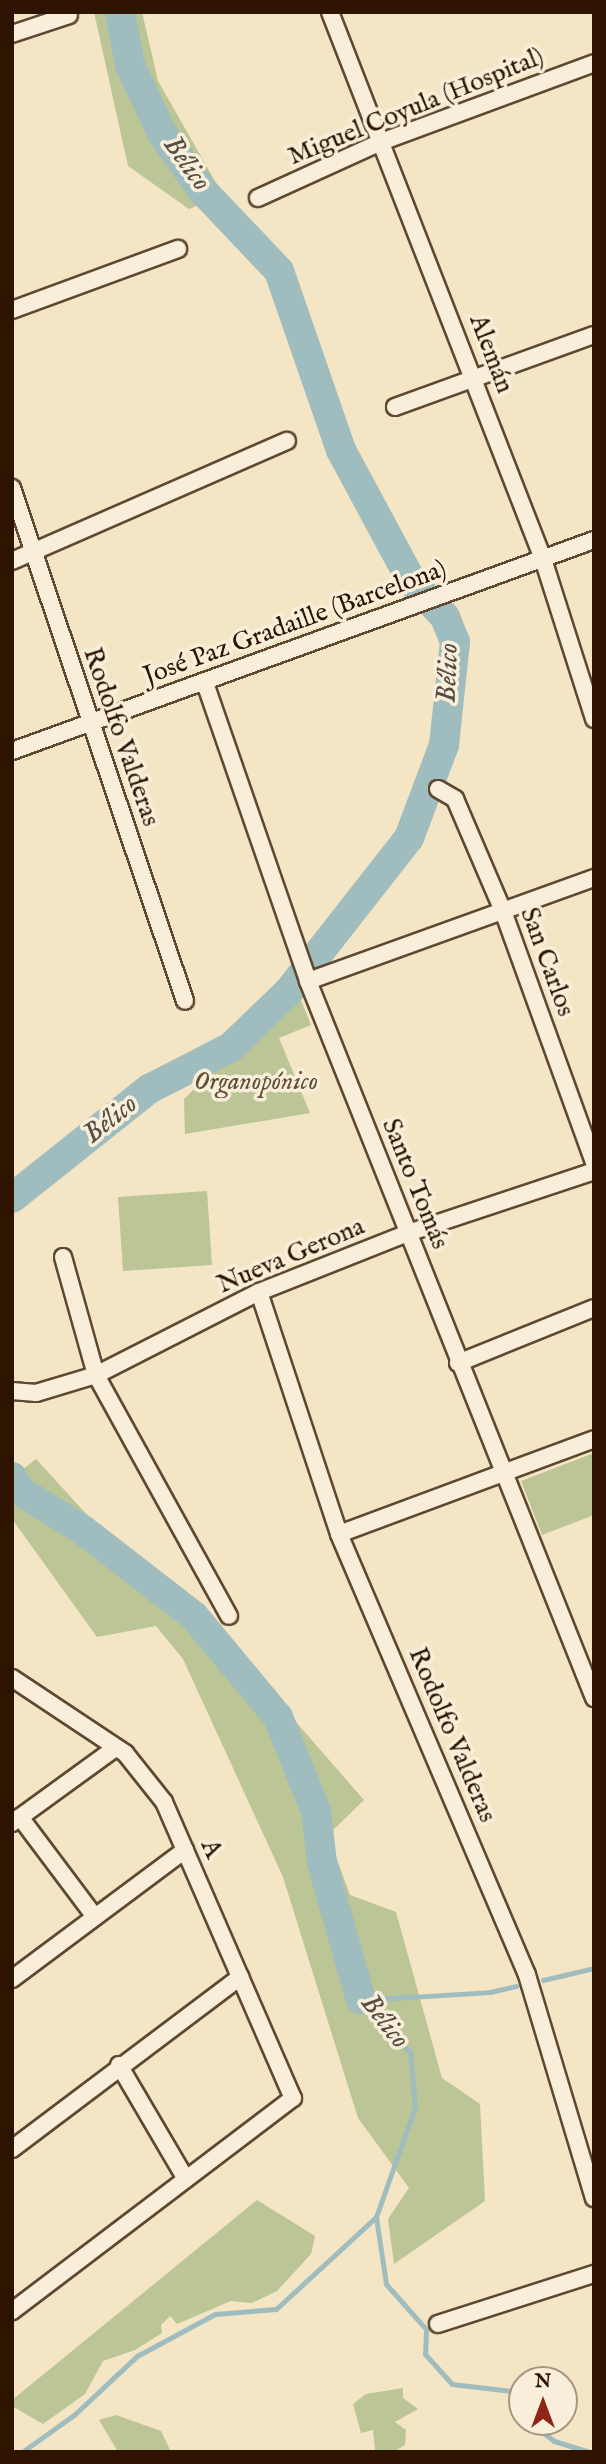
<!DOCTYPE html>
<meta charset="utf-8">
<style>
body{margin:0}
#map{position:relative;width:606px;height:2464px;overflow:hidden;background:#f4e5c5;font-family:"IM FELL English",serif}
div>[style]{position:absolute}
.green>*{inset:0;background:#bbc595}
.stream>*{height:5px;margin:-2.5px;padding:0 2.5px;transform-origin:2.5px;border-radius:2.5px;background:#9fbdbe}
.river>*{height:30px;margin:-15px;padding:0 15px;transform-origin:15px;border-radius:15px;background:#9fbdbe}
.roads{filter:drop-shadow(2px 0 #5f4831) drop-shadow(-2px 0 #5f4831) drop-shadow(0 2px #5f4831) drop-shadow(0 -2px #5f4831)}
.minor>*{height:16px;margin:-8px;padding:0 8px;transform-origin:8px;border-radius:8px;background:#f8eed9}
span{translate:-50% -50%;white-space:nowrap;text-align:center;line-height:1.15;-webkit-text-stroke:7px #f8eed9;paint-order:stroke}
.street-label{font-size:26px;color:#2d1300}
.park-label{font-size:26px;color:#5f5134;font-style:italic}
.water-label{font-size:28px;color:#554e42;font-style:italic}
.frame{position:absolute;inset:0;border:14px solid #2d1300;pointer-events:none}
.north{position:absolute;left:508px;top:2366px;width:70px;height:70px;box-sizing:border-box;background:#f8eed9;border:2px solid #a79682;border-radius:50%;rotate:0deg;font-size:19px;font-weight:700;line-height:28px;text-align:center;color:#2d1300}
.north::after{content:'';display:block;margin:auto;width:24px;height:32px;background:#8f2418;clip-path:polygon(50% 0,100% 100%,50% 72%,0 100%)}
</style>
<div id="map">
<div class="green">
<i style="clip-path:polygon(94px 12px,142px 12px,158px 81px,223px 195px,189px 209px,128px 166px)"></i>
<i style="clip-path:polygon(296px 988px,311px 1025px,279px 1038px,310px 1113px,185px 1134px,184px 1099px)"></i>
<i style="clip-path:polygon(207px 1191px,212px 1265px,123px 1271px,118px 1197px)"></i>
<i style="clip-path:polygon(594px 1453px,594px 1515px,542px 1535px,521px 1481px)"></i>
<i style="clip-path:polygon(36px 1459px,112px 1542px,194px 1605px,364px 1800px,328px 1835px,350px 1895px,396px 1912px,442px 2078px,480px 2104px,485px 2201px,394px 2264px,388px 2219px,409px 2188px,358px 2118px,283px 1877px,183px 1659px,156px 1626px,97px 1637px,12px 1519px,12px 1478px)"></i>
<i style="clip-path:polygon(257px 2200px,315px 2236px,311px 2254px,277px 2291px,252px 2303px,231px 2301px,177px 2324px,170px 2316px,161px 2325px,162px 2333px,135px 2350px,103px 2361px,85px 2394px,43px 2424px,12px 2406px,12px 2400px)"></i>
<i style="clip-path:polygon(403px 2388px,403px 2398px,418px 2409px,395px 2422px,406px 2430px,405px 2445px,393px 2452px,375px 2450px,373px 2430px,361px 2433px,353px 2404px,366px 2394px)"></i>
<i style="clip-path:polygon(116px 2415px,161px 2431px,171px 2452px,118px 2452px,99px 2420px)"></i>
</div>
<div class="stream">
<i style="left:543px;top:1980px;width:52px;rotate:-13.2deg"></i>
<i style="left:361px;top:2000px;width:129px;rotate:-3.5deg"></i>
<i style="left:490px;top:1992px;width:27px;rotate:-13deg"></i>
<i style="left:376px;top:2217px;width:68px;rotate:81.5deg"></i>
<i style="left:386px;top:2284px;width:60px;rotate:48.4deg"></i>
<i style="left:426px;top:2329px;width:25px;rotate:92deg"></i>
<i style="left:425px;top:2354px;width:40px;rotate:48deg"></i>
<i style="left:452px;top:2384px;width:60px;rotate:6.7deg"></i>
<i style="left:512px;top:2391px;width:23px;rotate:65deg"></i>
<i style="left:529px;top:2422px;width:31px;rotate:37deg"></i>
<i style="left:554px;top:2441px;width:38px;rotate:17deg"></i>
<i style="left:22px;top:2452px;width:65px;rotate:-35.6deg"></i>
<i style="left:75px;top:2414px;width:85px;rotate:-43.1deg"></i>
<i style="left:137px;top:2356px;width:89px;rotate:-28.3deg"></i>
<i style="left:215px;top:2314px;width:61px;rotate:-4.7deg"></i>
<i style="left:276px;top:2309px;width:136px;rotate:-42.6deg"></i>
<i style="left:376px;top:2217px;width:117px;rotate:-70.5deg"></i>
<i style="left:415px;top:2107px;width:55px;rotate:-95.2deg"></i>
<i style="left:410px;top:2052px;width:71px;rotate:-133.3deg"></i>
</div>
<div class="river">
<i style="left:12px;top:1198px;width:175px;rotate:-38.5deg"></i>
<i style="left:149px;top:1089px;width:92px;rotate:-27.1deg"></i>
<i style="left:231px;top:1047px;width:81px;rotate:-44deg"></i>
<i style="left:289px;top:991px;width:194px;rotate:-51.9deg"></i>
<i style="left:409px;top:838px;width:99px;rotate:-69.4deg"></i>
<i style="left:444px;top:745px;width:104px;rotate:-83.9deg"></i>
<i style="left:455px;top:642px;width:27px;rotate:-112deg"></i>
<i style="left:445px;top:617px;width:48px;rotate:-133.3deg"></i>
<i style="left:412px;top:582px;width:150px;rotate:-118.3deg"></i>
<i style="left:341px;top:450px;width:189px;rotate:-109.1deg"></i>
<i style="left:279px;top:271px;width:112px;rotate:-133.5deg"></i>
<i style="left:202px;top:190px;width:70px;rotate:-125.1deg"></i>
<i style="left:162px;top:133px;width:75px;rotate:-115.2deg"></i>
<i style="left:130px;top:65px;width:54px;rotate:-100.7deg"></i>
<i style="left:12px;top:1477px;width:16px;rotate:60deg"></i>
<i style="left:20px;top:1491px;width:74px;rotate:31.8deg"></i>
<i style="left:83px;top:1530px;width:140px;rotate:37.8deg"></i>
<i style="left:194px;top:1616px;width:131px;rotate:50.3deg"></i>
<i style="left:278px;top:1717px;width:101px;rotate:68deg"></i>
<i style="left:316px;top:1811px;width:52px;rotate:83.4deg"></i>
<i style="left:322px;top:1863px;width:142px;rotate:74.1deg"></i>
</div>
<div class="roads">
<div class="minor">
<i style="left:330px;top:12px;width:587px;rotate:68.72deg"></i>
<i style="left:543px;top:559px;width:168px;rotate:72.3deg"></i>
<i style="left:12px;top:34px;width:60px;rotate:-18.4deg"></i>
<i style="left:258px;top:198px;width:135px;rotate:-24.5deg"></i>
<i style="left:381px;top:142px;width:227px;rotate:-20.3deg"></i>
<i style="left:12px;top:310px;width:177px;rotate:-20.2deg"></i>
<i style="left:395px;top:407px;width:212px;rotate:-19.9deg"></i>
<i style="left:12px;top:488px;width:541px;rotate:71.36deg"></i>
<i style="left:12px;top:561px;width:300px;rotate:-23.6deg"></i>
<i style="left:205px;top:683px;width:315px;rotate:70.9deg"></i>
<i style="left:308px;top:981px;width:772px;rotate:68.25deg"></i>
<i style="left:12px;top:751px;width:619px;rotate:-19.93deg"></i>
<i style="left:438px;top:789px;width:20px;rotate:30deg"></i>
<i style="left:455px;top:799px;width:122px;rotate:66.8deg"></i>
<i style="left:503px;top:911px;width:268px;rotate:70.1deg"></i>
<i style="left:308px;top:981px;width:304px;rotate:-19.8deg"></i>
<i style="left:63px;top:1257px;width:123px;rotate:74.4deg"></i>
<i style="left:96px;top:1375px;width:275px;rotate:61.1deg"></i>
<i style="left:259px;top:1292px;width:255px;rotate:71.7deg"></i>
<i style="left:339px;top:1534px;width:479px;rotate:66.9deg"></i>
<i style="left:527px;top:1975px;width:233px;rotate:73.3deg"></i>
<i style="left:458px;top:1363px;width:147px;rotate:-22deg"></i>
<i style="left:12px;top:1391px;width:24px;rotate:5deg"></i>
<i style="left:36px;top:1393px;width:63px;rotate:-16.7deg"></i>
<i style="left:96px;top:1375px;width:183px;rotate:-27deg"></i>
<i style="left:259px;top:1292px;width:160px;rotate:-21.6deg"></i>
<i style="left:408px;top:1233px;width:196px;rotate:-18.4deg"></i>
<i style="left:339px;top:1534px;width:272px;rotate:-20.4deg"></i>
<i style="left:12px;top:1678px;width:136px;rotate:33.6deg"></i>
<i style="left:125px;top:1753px;width:63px;rotate:51.5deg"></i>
<i style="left:164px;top:1802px;width:323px;rotate:66.5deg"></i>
<i style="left:293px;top:2098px;width:353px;rotate:142.8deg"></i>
<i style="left:20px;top:1817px;width:125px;rotate:53.1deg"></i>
<i style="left:12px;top:1823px;width:126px;rotate:-36deg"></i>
<i style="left:12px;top:1979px;width:216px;rotate:-36.7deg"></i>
<i style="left:119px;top:2065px;width:132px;rotate:59.6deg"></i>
<i style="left:12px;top:2149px;width:286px;rotate:-37deg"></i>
<i style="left:438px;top:2324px;width:164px;rotate:-17.8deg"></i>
</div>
</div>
<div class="street-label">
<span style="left:416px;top:107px;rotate:-22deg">Miguel Coyula (Hospital)</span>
<span style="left:491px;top:354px;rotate:69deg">Alemán</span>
<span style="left:295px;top:623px;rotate:-20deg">José Paz Gradaille (Barcelona)</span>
<span style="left:121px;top:737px;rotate:71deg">Rodolfo Valderas</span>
<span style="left:547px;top:962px;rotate:70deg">San Carlos</span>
<span style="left:415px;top:1184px;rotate:68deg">Santo Tomás</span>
<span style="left:291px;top:1256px;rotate:-23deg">Nueva Gerona</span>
<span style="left:452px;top:1735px;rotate:67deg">Rodolfo Valderas</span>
<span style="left:211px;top:1849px;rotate:66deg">A</span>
</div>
<div class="park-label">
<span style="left:256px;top:1082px">Organopónico</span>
</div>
<div class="water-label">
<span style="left:186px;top:164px;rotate:54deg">Bélico</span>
<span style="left:449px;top:673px;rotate:-88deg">Bélico</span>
<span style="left:111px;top:1120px;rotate:-39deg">Bélico</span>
<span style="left:384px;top:2022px;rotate:52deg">Bélico</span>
</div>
<div class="frame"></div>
<div class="north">N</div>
</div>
